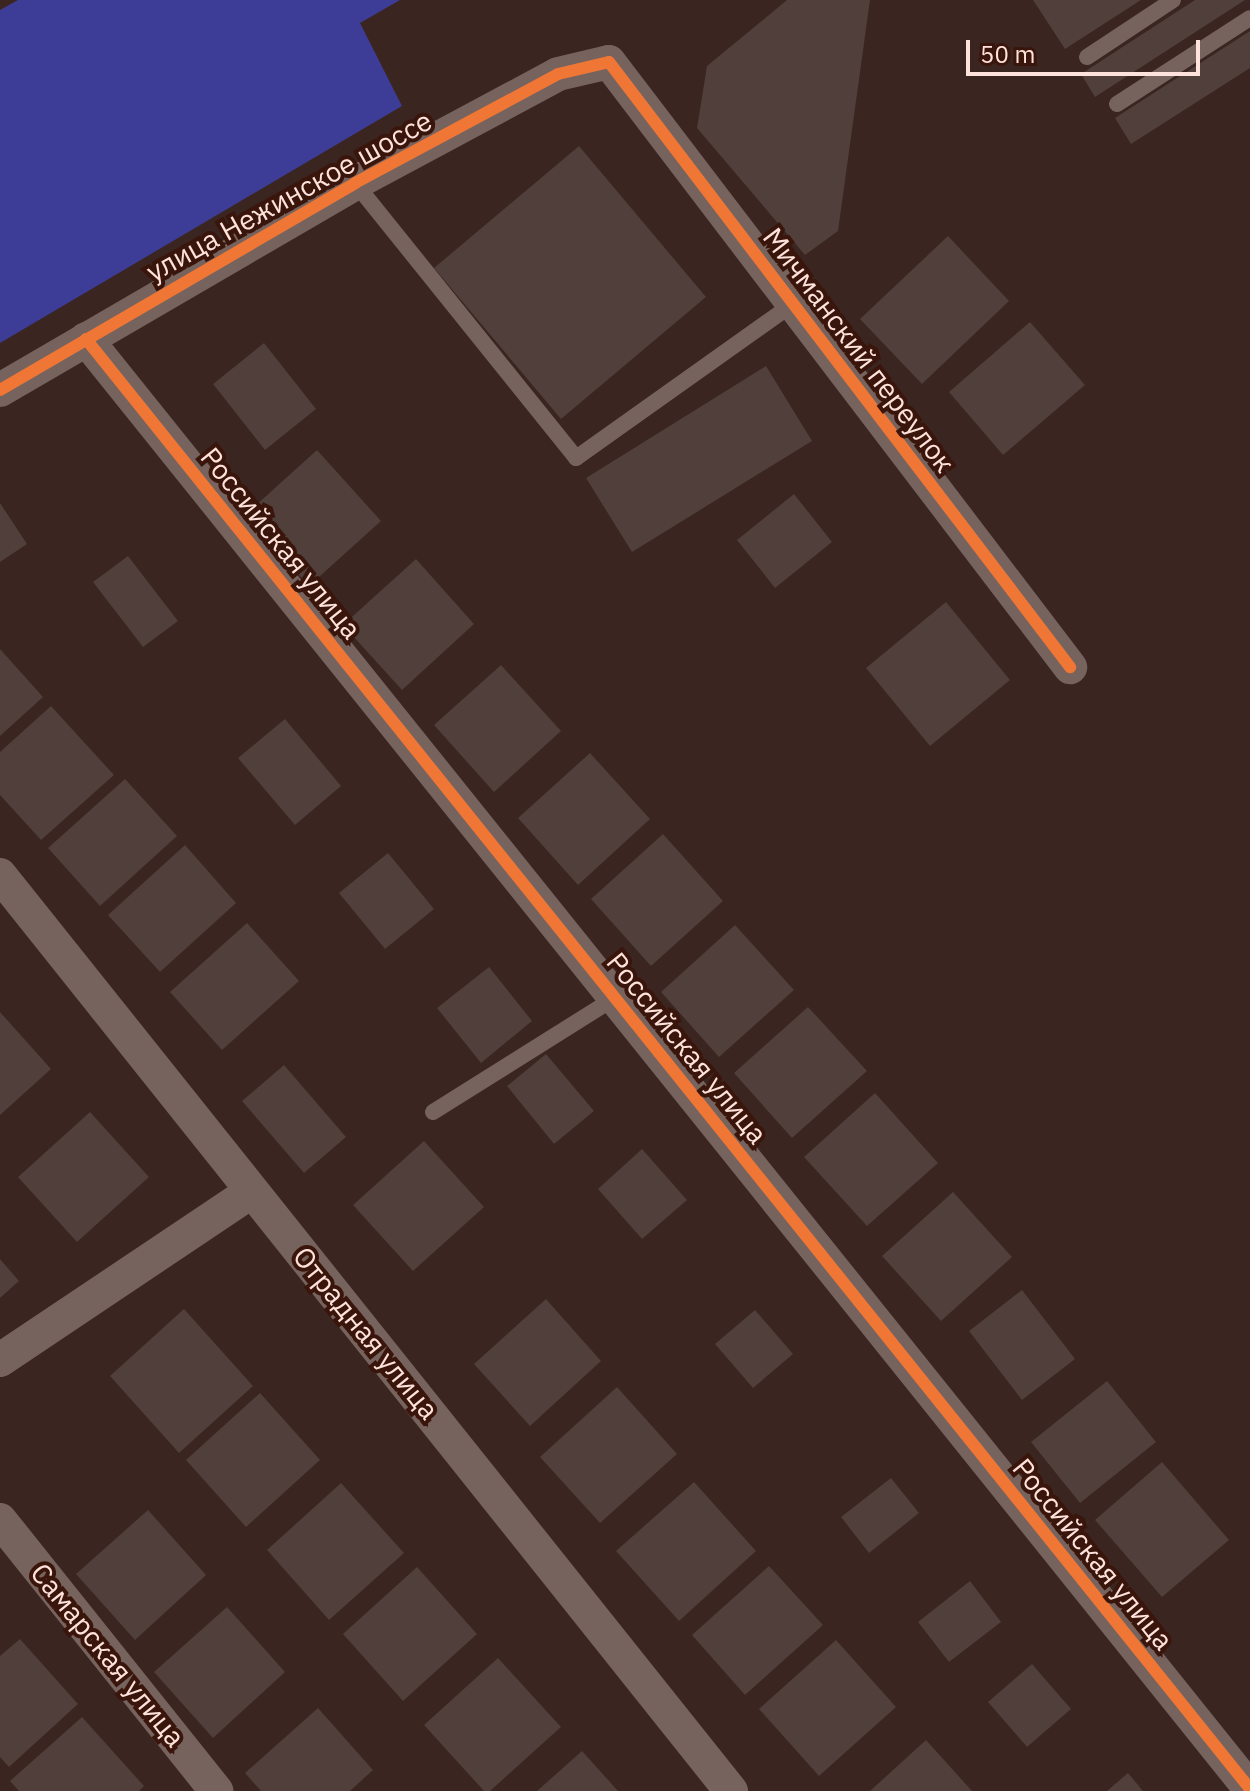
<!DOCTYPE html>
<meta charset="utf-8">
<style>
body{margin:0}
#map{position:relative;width:1250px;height:1791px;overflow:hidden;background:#3a2520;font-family:"IBM Plex Sans",sans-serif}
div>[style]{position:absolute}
.forest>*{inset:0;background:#3d3d97}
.building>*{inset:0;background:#503f3a}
.service>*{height:16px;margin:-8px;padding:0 8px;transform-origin:8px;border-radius:8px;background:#76635d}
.minor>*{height:34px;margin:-17px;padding:0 17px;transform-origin:17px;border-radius:17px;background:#76635d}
.cycleway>*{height:12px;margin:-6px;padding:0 6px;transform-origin:6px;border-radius:6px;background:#f07635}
span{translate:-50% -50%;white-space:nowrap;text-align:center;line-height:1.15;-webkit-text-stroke:8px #3a150b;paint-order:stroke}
.street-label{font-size:28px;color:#fee3dc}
.scale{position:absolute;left:966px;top:40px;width:234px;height:36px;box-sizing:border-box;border:4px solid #fee3dc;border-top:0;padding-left:10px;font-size:24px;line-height:28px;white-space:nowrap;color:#fee3dc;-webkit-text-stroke:6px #3a150b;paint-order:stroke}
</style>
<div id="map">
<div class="forest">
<i style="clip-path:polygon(18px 0,400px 0,360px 23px,402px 106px,0 343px,0 10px)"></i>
</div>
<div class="building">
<i style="clip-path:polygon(787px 0,870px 0,838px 231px,805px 255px,697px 128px,707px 66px)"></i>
<i style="clip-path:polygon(1033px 0,1141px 0,1065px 49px)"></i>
<i style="clip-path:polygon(1195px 0,1245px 0,1095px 97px,1081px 74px)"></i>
<i style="clip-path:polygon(1250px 31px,1250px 68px,1131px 144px,1115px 118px)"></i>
<i style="clip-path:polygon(579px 146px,706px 297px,561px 419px,434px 268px)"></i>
<i style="clip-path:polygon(948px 236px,1009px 301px,922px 384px,860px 319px)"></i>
<i style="clip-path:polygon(1030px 322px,1085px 385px,1003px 455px,949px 392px)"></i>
<i style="clip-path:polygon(264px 343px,316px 409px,265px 450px,213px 384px)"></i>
<i style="clip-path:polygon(766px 366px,812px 441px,632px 552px,586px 478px)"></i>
<i style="clip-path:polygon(317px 450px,381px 521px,309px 586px,245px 515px)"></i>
<i style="clip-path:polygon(794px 494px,832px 542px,775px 588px,737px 540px)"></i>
<i style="clip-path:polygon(0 503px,27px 544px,0 562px)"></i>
<i style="clip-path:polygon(128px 556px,178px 621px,143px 647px,93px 582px)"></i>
<i style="clip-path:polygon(416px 559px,474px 624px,402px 690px,343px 625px)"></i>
<i style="clip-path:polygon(946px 602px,1010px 680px,930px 746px,866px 668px)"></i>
<i style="clip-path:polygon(0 649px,43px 697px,0 736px)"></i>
<i style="clip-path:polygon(501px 665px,561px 731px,494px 792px,434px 725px)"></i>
<i style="clip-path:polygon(51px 706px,114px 775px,41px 840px,0 795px,0 752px)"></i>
<i style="clip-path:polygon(285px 719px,341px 786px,295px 825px,238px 758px)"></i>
<i style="clip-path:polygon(590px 753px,650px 819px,578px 885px,518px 818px)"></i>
<i style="clip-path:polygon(125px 779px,177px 836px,100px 906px,48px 848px)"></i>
<i style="clip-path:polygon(663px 834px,723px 901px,651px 966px,591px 899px)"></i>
<i style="clip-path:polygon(185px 845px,236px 903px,160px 972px,108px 915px)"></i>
<i style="clip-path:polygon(388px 853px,434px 909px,385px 949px,339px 893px)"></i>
<i style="clip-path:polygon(247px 923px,299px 981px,222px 1050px,170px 992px)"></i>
<i style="clip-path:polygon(735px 925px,794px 990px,719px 1057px,661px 992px)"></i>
<i style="clip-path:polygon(489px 967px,532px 1021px,481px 1063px,437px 1008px)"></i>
<i style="clip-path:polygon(808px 1007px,867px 1071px,792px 1138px,734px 1073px)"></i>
<i style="clip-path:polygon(0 1012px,51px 1069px,0 1115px)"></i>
<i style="clip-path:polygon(546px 1054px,594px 1111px,554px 1144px,507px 1086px)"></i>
<i style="clip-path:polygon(284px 1065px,346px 1137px,304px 1173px,242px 1101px)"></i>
<i style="clip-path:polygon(875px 1093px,938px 1163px,867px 1226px,804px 1157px)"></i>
<i style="clip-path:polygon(90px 1112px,149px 1177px,77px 1242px,18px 1177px)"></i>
<i style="clip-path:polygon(424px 1141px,484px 1207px,413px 1271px,353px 1205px)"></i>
<i style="clip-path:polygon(642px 1149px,687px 1200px,642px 1239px,598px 1189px)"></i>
<i style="clip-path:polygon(953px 1192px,1012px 1257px,941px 1321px,882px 1256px)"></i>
<i style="clip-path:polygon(0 1259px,19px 1281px,0 1298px)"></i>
<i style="clip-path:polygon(1022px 1290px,1075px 1359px,1022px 1400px,969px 1331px)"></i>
<i style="clip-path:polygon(546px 1299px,601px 1361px,530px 1426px,474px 1364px)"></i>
<i style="clip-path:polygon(184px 1309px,253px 1386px,179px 1453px,110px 1376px)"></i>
<i style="clip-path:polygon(755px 1310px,793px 1354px,753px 1388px,715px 1344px)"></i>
<i style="clip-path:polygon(1107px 1381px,1156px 1442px,1080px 1503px,1031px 1442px)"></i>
<i style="clip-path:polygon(617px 1387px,677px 1454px,600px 1523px,540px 1457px)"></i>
<i style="clip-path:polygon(260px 1393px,320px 1460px,246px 1527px,186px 1460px)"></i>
<i style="clip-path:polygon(1162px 1462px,1229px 1540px,1162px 1597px,1095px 1520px)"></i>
<i style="clip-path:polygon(891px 1478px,919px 1513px,869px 1553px,841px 1517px)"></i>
<i style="clip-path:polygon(694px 1482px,756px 1551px,679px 1621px,616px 1551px)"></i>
<i style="clip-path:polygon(341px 1483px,404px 1553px,329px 1620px,267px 1550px)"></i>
<i style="clip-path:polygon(148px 1510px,206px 1575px,135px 1640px,76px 1574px)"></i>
<i style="clip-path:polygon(769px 1566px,823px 1625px,745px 1695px,692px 1635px)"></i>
<i style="clip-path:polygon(417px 1567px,477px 1634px,403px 1701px,343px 1634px)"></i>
<i style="clip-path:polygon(970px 1581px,1001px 1622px,949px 1662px,918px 1622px)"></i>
<i style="clip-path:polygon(227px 1607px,285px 1672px,213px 1738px,154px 1672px)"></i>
<i style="clip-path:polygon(20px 1639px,78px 1704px,9px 1767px,0 1757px,0 1656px)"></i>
<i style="clip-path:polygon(836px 1640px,896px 1707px,819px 1776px,759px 1709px)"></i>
<i style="clip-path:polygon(498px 1658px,561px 1727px,490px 1791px,484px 1791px,424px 1725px)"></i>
<i style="clip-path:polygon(1032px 1664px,1071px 1709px,1027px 1747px,988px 1702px)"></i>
<i style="clip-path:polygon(318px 1708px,373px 1770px,350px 1791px,261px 1791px,245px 1773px)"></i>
<i style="clip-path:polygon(82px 1717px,144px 1786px,139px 1791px,19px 1791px,10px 1781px)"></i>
<i style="clip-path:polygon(926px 1740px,972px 1791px,870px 1791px)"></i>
<i style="clip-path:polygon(582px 1751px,618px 1791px,537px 1791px)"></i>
<i style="clip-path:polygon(1128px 1773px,1143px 1791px,1107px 1791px)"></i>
</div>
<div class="service">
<i style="left:1087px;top:57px;width:103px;rotate:-33.5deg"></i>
<i style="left:1117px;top:104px;width:158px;rotate:-32.9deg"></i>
<i style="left:355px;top:183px;width:353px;rotate:51.2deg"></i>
<i style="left:576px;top:458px;width:266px;rotate:-35.4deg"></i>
<i style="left:433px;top:1112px;width:216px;rotate:-32.1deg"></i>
</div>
<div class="minor">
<i style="left:86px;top:339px;width:1859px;rotate:51.24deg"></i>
<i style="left:0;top:390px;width:411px;rotate:-30.2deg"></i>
<i style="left:355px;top:183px;width:230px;rotate:-28.2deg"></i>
<i style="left:558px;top:74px;width:52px;rotate:-13.2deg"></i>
<i style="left:609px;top:62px;width:761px;rotate:52.69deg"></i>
<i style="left:0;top:875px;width:1172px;rotate:51.41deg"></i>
<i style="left:0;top:1360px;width:303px;rotate:-33.8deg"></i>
<i style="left:0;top:1520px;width:347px;rotate:51.4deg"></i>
</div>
<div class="cycleway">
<i style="left:86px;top:339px;width:1859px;rotate:51.24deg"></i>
<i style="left:0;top:390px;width:411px;rotate:-30.2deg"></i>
<i style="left:355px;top:183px;width:230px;rotate:-28.2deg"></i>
<i style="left:558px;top:74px;width:52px;rotate:-13.2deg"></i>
<i style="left:609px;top:62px;width:761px;rotate:52.69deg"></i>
</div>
<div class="street-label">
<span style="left:289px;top:196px;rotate:-29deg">улица Нежинское шоссе</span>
<span style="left:859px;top:350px;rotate:53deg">Мичманский переулок</span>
<span style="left:281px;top:543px;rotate:51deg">Российская улица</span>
<span style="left:687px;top:1048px;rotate:51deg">Российская улица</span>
<span style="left:366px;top:1333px;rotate:51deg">Отрадная улица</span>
<span style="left:1093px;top:1554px;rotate:51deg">Российская улица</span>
<span style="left:108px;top:1655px;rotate:51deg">Самарская улица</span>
</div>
<div class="scale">50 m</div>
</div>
